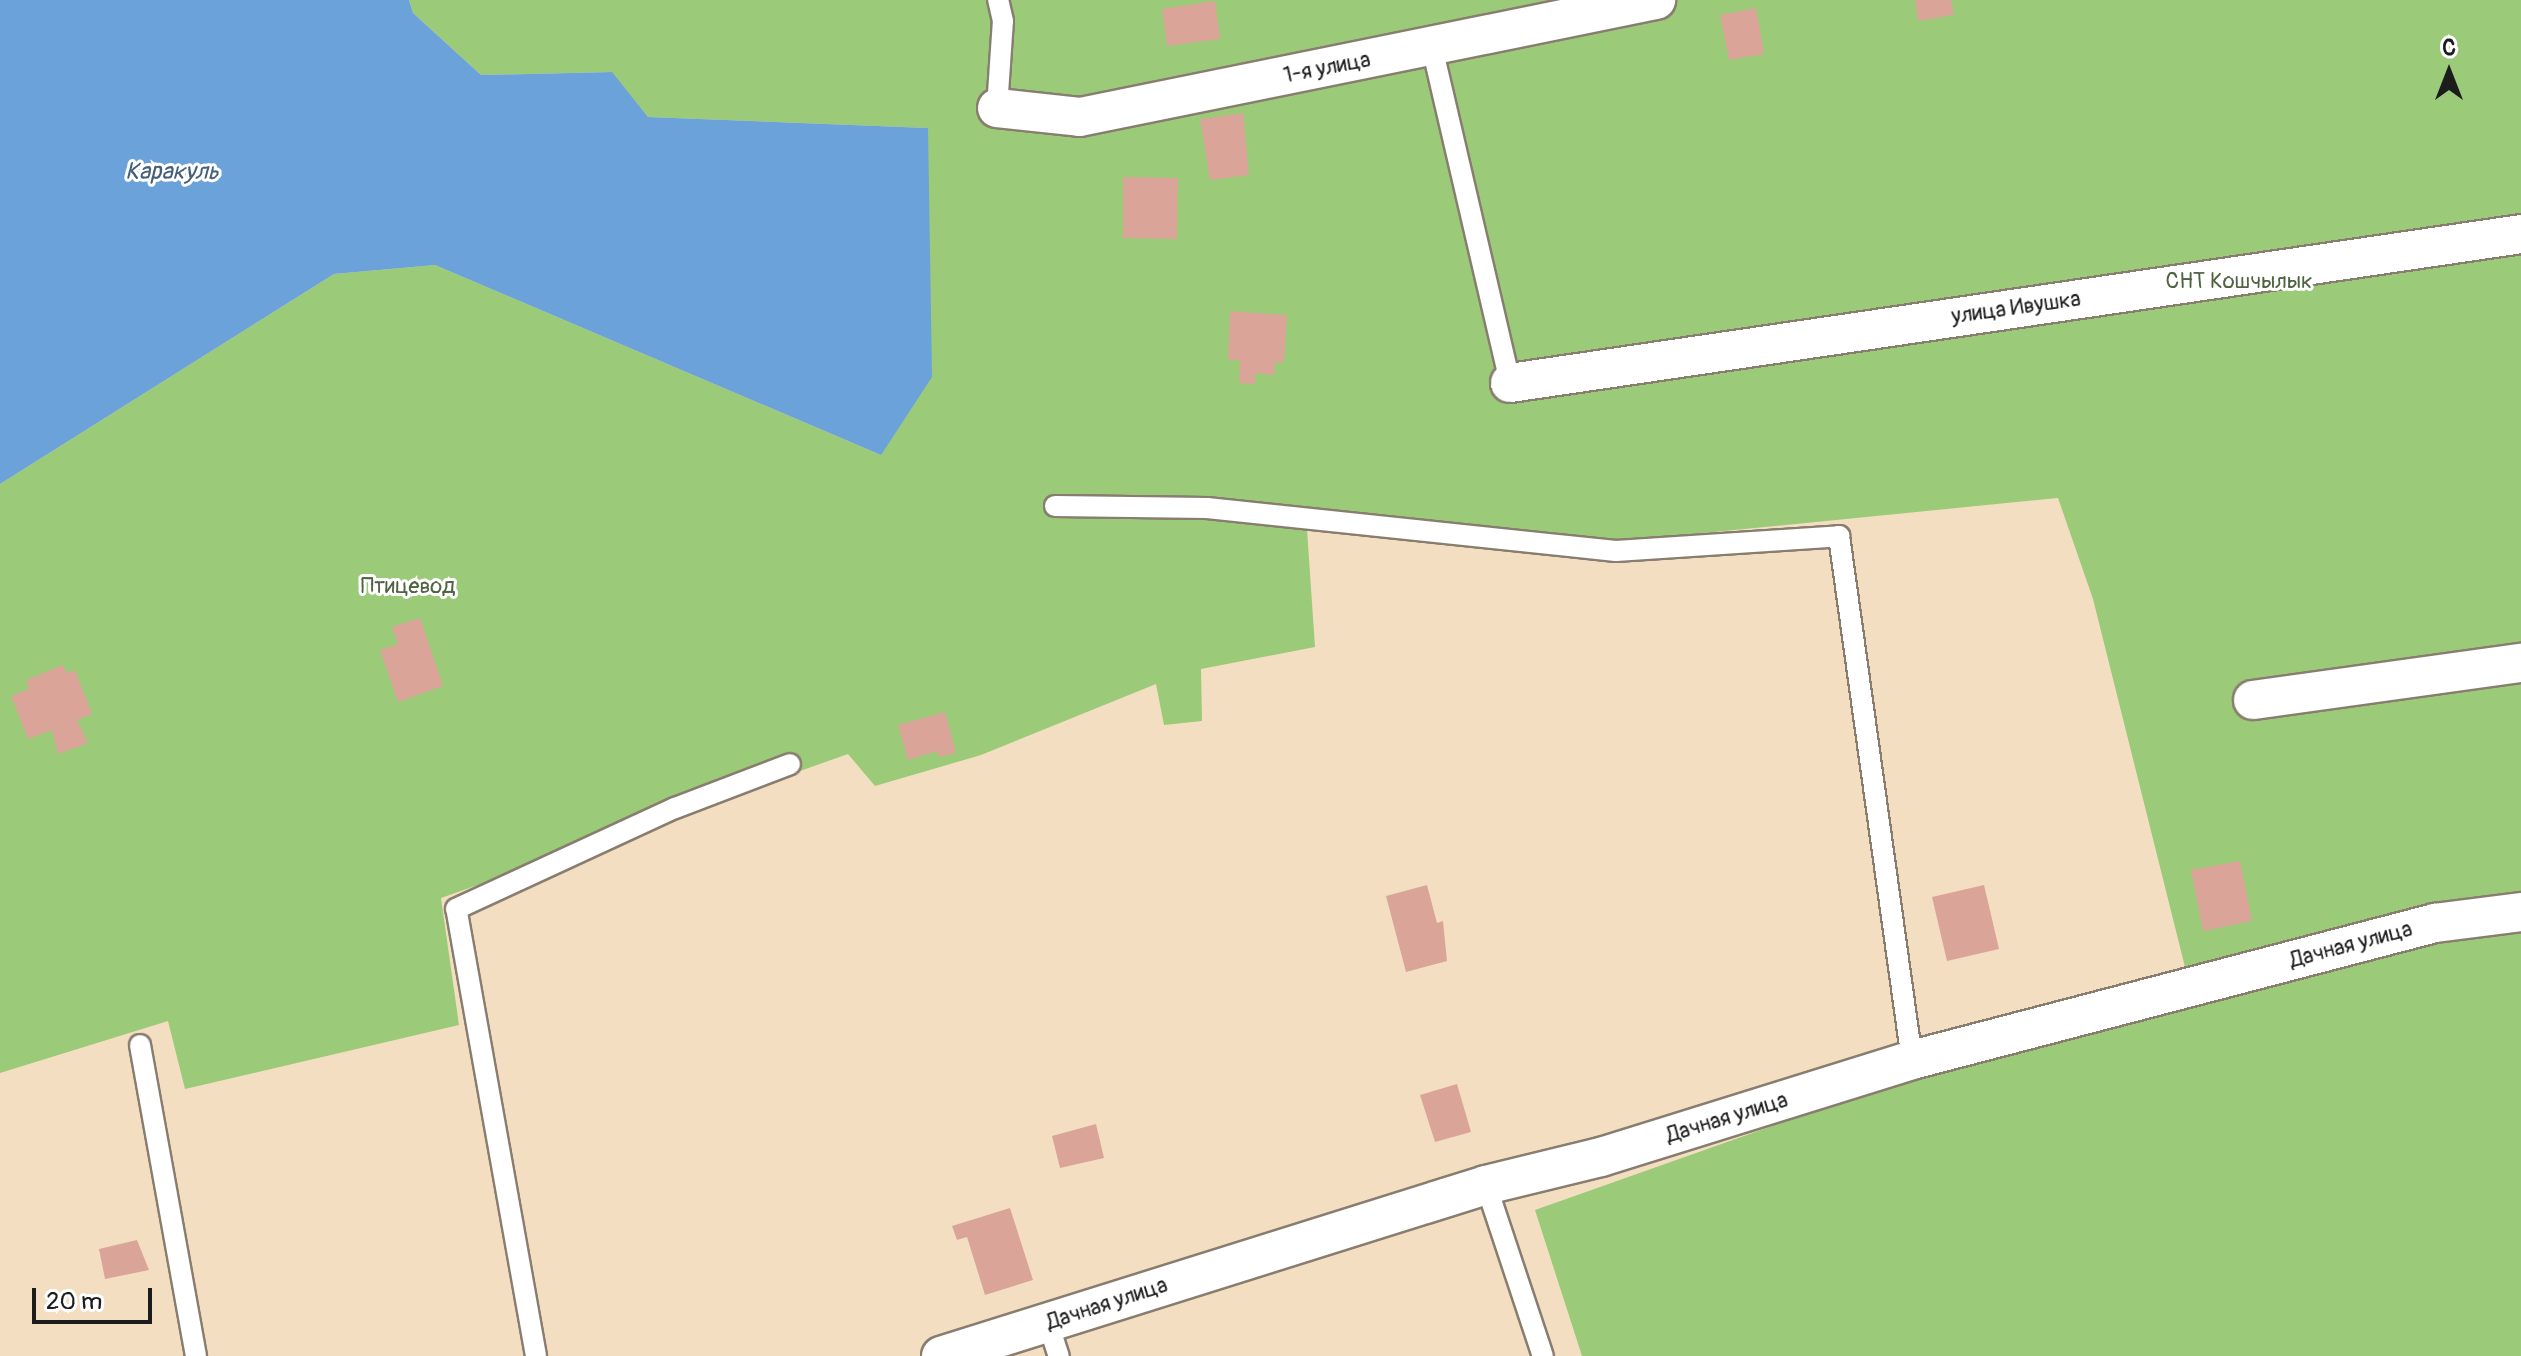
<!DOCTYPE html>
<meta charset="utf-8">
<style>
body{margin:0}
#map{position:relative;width:2521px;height:1356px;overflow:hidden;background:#f3dec2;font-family:Pangolin,sans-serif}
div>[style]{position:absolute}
.green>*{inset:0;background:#9bca78}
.water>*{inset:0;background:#6ba2d9}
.building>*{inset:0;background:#daa499}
.roads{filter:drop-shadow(2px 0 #887d6f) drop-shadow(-2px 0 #887d6f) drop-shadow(0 2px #887d6f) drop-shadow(0 -2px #887d6f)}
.lane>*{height:20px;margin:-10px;padding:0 10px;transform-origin:10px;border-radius:10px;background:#fff}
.street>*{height:38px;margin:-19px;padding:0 19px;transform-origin:19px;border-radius:19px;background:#fff}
span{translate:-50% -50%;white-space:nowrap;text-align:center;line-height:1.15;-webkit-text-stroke:6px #fff;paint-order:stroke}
.street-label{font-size:22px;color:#1c1c1c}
.park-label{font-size:22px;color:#4f6241}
.water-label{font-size:24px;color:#445f7a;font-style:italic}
.north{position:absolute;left:2409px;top:32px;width:80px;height:80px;-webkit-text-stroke:6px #fff;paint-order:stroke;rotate:0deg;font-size:22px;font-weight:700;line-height:32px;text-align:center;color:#1c1c1c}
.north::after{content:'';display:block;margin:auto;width:28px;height:36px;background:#1c1c1c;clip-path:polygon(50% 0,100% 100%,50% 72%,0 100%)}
.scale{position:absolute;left:32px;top:1288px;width:120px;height:36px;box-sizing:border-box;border:4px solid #1c1c1c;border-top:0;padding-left:10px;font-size:24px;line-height:28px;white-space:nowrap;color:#1c1c1c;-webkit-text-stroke:6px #fff;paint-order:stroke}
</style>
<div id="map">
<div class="green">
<i style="clip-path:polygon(409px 0,2521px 0,2521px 1356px,1582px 1356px,1535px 1210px,2188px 979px,2093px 599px,2058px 498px,1582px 545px,1306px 515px,1315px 647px,1201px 669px,1202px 721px,1164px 725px,1156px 684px,981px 755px,875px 786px,848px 754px,441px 898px,459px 1025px,185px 1089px,168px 1021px,0 1073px,0 484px,334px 274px,435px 265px,881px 455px,928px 128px,648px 117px,611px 72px,481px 75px,413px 13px)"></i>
</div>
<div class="water">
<i style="clip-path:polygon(0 0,409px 0,413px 13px,481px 75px,612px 72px,648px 117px,928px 128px,932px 377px,881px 455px,435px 265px,334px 274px,0 484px)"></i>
</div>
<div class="building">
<i style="clip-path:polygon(1915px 0,1951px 0,1954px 15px,1918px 21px)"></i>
<i style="clip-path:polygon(1215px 1px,1220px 39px,1167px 46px,1162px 9px)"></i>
<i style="clip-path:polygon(1756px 8px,1764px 54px,1729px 60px,1720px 15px)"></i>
<i style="clip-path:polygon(1243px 113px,1249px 175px,1210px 180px,1200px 119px)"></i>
<i style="clip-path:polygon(1123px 177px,1178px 178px,1177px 239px,1123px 238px)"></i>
<i style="clip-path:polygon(1230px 311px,1287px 315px,1284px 362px,1275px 362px,1274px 375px,1255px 373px,1255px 384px,1239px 383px,1240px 360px,1228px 360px)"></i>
<i style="clip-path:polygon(420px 618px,443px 686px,398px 702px,380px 650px,398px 644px,392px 627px)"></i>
<i style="clip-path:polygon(63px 665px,67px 673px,75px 670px,92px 714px,77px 720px,88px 743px,58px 754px,52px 730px,28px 739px,11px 696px,29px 689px,26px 680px)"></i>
<i style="clip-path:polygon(945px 712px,956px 753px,939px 757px,937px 751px,908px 760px,898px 725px)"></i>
<i style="clip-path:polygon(2240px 861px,2252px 921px,2203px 931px,2191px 870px)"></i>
<i style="clip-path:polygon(1427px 885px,1437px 923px,1443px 921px,1447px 961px,1406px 972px,1386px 896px)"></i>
<i style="clip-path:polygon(1984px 885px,1999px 949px,1947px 961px,1932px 897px)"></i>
<i style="clip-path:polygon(1457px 1084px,1471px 1132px,1435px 1142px,1420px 1095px)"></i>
<i style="clip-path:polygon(1096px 1124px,1104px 1158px,1060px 1168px,1052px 1136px)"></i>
<i style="clip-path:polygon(1010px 1208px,1033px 1280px,985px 1295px,967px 1237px,957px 1240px,952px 1226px)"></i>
<i style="clip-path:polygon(137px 1240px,149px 1270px,105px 1279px,99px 1249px)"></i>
</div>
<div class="roads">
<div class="lane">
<i style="left:1432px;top:47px;width:345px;rotate:76.9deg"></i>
<i style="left:997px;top:108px;width:87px;rotate:-86.1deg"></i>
<i style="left:1003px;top:21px;width:22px;rotate:-103deg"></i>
<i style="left:1055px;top:506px;width:152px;rotate:0.8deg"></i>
<i style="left:1207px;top:508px;width:411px;rotate:6deg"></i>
<i style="left:1616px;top:551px;width:224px;rotate:-3.8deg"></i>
<i style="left:1839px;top:536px;width:529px;rotate:82.07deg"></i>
<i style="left:140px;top:1045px;width:316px;rotate:79.8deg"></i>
<i style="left:1486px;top:1185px;width:180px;rotate:71.6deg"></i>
<i style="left:1048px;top:1323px;width:35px;rotate:72deg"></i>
<i style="left:536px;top:1356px;width:454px;rotate:-100.1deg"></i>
<i style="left:456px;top:909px;width:241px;rotate:-24.8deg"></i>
<i style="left:675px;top:808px;width:123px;rotate:-20.9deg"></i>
</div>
<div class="street">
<i style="left:997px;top:108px;width:83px;rotate:6.2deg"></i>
<i style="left:1080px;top:117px;width:588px;rotate:-11.48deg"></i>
<i style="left:1510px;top:383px;width:1022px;rotate:-8.38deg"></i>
<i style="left:2253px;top:700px;width:271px;rotate:-7.9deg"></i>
<i style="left:941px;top:1356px;width:571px;rotate:-17.42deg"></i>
<i style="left:1486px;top:1185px;width:118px;rotate:-13.7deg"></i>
<i style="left:1601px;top:1157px;width:326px;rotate:-17.3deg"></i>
<i style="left:1912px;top:1060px;width:541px;rotate:-14.68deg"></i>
<i style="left:2435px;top:923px;width:87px;rotate:-7.3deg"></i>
</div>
</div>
<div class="street-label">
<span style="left:1327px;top:68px;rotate:-11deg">1-я улица</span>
<span style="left:2016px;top:308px;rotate:-8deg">улица Ивушка</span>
<span style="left:2351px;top:945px;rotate:-15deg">Дачная улица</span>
<span style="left:1727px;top:1118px;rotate:-17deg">Дачная улица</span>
<span style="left:1107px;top:1304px;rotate:-18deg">Дачная улица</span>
</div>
<div class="park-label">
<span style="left:2239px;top:282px">СНТ Кошчылык</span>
<span style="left:408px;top:587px">Птицевод</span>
</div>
<div class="water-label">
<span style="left:172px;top:172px">Каракуль</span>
</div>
<div class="north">С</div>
<div class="scale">20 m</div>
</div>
